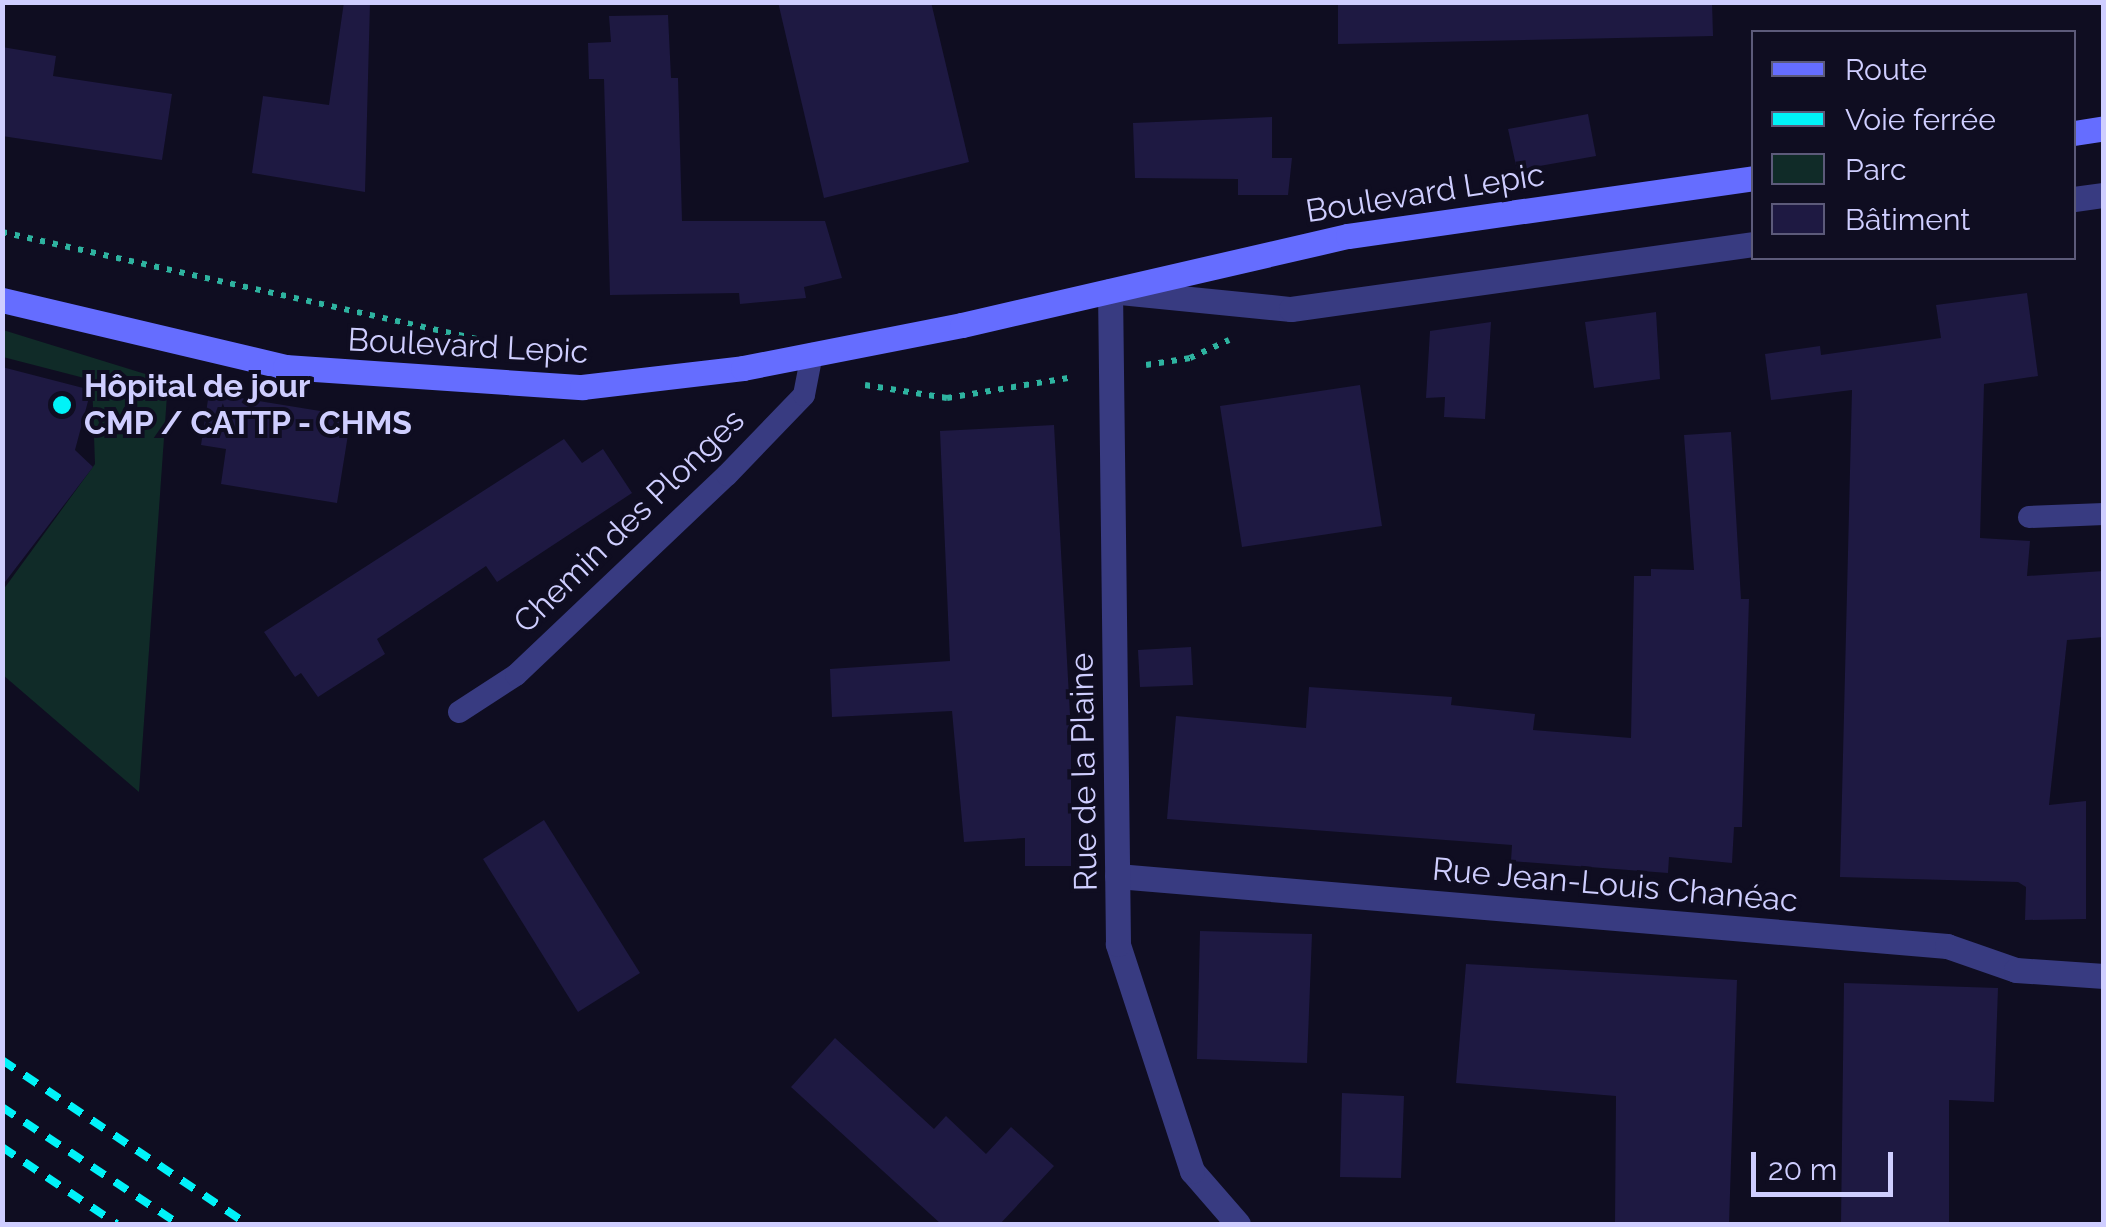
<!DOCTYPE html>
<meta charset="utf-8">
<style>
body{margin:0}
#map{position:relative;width:2106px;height:1227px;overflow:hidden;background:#0f0d21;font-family:Raleway,sans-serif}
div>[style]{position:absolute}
.green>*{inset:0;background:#102b28}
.building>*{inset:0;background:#1e1942}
.path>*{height:6px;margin-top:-3px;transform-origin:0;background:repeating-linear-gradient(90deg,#2eb3a0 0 5px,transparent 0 13px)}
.service>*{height:22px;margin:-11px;padding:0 11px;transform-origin:11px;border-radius:11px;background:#383b81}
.minor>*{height:25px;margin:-12.5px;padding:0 12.5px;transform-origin:12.5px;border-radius:12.5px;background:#383b81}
.secondary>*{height:25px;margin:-12.5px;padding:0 12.5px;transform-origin:12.5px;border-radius:12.5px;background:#656dff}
.rail>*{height:8px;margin-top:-4px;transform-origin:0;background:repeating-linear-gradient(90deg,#00f3f8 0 15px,transparent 0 27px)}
.dots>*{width:28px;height:28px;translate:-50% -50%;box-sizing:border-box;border:5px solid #0f0d21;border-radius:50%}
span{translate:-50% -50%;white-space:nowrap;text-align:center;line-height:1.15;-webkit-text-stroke:8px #0f0d21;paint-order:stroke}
.street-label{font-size:32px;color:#cfceff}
.poi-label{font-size:32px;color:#cfceff;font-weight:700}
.left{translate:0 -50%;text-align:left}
.frame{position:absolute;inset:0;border:5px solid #cfceff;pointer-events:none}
.legend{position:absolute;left:1751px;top:30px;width:325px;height:230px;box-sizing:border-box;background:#0f0d21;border:2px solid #5c5a7a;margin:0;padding:12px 18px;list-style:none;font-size:30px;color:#cfceff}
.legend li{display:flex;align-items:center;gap:20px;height:50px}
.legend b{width:50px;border:2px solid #5c5a7a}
.scale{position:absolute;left:1751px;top:1152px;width:142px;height:45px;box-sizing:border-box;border:5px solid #cfceff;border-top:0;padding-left:12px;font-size:30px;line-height:35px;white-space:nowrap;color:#cfceff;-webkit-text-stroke:8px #0f0d21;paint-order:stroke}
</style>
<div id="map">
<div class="green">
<i style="clip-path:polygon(3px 330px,168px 381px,139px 792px,3px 675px,3px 590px,95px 464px,92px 380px,3px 357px)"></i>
</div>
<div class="building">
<i style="clip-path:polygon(344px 2px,370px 2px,365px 192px,252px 173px,263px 96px,329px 105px)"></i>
<i style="clip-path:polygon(778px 2px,931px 2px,969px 162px,824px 198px)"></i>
<i style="clip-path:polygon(1338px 2px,1712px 2px,1713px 36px,1338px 44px)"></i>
<i style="clip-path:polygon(668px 15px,671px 78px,678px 78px,682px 221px,825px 221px,842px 278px,804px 287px,806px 298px,740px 304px,739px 293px,610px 295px,604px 79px,589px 79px,588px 43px,611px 42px,609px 16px)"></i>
<i style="clip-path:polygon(2px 47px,56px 56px,53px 76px,172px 94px,162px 160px,2px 136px)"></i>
<i style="clip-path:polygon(1588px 114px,1596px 156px,1517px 170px,1508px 129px)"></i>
<i style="clip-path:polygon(1272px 117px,1272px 158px,1292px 158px,1288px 195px,1238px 195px,1238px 179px,1135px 178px,1133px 123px)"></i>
<i style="clip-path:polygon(2027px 293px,2038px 376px,1984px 384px,1980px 538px,2030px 541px,2027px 576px,2104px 571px,2104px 637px,2067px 640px,2049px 805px,2086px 801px,2086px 919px,2025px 920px,2026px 887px,2018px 882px,1840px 877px,1852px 390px,1771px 400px,1765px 354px,1820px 346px,1821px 355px,1941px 338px,1936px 305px)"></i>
<i style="clip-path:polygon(1656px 312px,1660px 379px,1594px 388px,1585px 322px)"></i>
<i style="clip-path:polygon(1491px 322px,1485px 419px,1444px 417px,1445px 397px,1426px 398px,1430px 331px)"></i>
<i style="clip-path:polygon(2px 367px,91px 390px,75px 450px,93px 467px,2px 586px)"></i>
<i style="clip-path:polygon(1360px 385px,1382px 526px,1242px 547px,1220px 406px)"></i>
<i style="clip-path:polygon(209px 393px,351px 416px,337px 503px,221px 484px,226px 449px,201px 445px)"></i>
<i style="clip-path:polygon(1054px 425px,1071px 733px,1071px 866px,1025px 866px,1025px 838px,964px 842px,952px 711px,832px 717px,830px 669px,950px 661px,940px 431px)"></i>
<i style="clip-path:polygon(1731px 432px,1741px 599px,1749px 599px,1742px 827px,1734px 827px,1732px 863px,1669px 857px,1668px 873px,1511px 861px,1512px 845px,1167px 819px,1176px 716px,1306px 728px,1309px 687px,1452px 697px,1451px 705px,1535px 714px,1533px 730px,1631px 738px,1634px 576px,1651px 576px,1651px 569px,1694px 570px,1684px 435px)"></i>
<i style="clip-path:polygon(564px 439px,582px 463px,603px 449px,632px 493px,497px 582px,486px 566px,377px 639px,385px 654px,318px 697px,301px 673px,295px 677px,264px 632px)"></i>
<i style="clip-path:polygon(1191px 647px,1193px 685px,1140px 687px,1138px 650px)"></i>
<i style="clip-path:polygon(544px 820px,640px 973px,578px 1012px,483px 859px)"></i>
<i style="clip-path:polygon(1200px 931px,1312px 934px,1307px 1063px,1197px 1059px)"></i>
<i style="clip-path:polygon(1466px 964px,1737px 980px,1729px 1224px,1615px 1224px,1616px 1096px,1456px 1083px)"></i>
<i style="clip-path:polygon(1844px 983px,1998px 988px,1994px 1102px,1949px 1100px,1949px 1224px,1841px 1224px)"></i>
<i style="clip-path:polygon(835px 1038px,934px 1129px,946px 1116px,986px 1154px,1011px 1127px,1054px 1166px,1000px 1224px,941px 1224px,791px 1087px)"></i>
<i style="clip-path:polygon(1342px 1093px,1404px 1096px,1401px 1178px,1340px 1177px)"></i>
</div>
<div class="path">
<i style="left:2px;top:232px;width:492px;rotate:12.7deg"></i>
<i style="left:1146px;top:365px;width:45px;rotate:-9deg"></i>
<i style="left:1190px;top:358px;width:43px;rotate:-24.8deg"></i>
<i style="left:865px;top:385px;width:83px;rotate:9deg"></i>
<i style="left:947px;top:398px;width:129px;rotate:-9.4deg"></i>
</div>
<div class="service">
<i style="left:2029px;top:517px;width:75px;rotate:-2.3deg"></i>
<i style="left:459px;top:712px;width:68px;rotate:-33deg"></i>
<i style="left:516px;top:675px;width:291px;rotate:-43.5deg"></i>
<i style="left:727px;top:475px;width:111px;rotate:-46.1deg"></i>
<i style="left:804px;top:395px;width:42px;rotate:-79deg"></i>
</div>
<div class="minor">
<i style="left:2074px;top:199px;width:30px;rotate:-8deg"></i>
<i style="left:1117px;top:876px;width:833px;rotate:4.82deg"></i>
<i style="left:1947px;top:946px;width:73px;rotate:19.2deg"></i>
<i style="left:2016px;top:970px;width:88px;rotate:3.9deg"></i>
<i style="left:1238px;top:1224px;width:70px;rotate:-131deg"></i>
<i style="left:1192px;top:1171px;width:239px;rotate:-108.1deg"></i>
<i style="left:1118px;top:944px;width:653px;rotate:-90.7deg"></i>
<i style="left:1110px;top:291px;width:182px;rotate:5.7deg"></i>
<i style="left:1291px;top:309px;width:468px;rotate:-8deg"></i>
</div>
<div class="secondary">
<i style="left:2074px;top:133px;width:30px;rotate:-9deg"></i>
<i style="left:2px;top:300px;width:291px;rotate:13.3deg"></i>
<i style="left:285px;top:367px;width:298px;rotate:3.9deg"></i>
<i style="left:582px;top:387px;width:162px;rotate:-6.7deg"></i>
<i style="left:743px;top:368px;width:223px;rotate:-11.1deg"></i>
<i style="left:962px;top:325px;width:396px;rotate:-13deg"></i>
<i style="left:1348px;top:236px;width:410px;rotate:-8.1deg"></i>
</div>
<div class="rail">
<i style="left:2px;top:1060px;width:295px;rotate:33.8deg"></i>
<i style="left:2px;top:1107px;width:212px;rotate:33.5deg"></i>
<i style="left:2px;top:1147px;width:138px;rotate:33.8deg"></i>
</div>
<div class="dots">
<i style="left:62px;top:405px;background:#00f3f8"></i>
</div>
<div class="street-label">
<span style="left:1425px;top:193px;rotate:-9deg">Boulevard Lepic</span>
<span style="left:468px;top:346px;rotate:3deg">Boulevard Lepic</span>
<span style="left:629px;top:521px;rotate:-44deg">Chemin des Plonges</span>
<span style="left:1084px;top:772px;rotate:-91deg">Rue de la Plaine</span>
<span style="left:1615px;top:885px;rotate:5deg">Rue Jean-Louis Chanéac</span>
</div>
<div class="poi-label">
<span class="left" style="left:84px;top:405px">Hôpital de jour<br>CMP / CATTP - CHMS</span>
</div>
<div class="frame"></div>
<ul class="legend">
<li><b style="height:12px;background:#656dff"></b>Route</li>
<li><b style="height:12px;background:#00f3f8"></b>Voie ferrée</li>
<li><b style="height:28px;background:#102b28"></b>Parc</li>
<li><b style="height:28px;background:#1e1942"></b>Bâtiment</li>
</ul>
<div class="scale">20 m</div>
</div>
